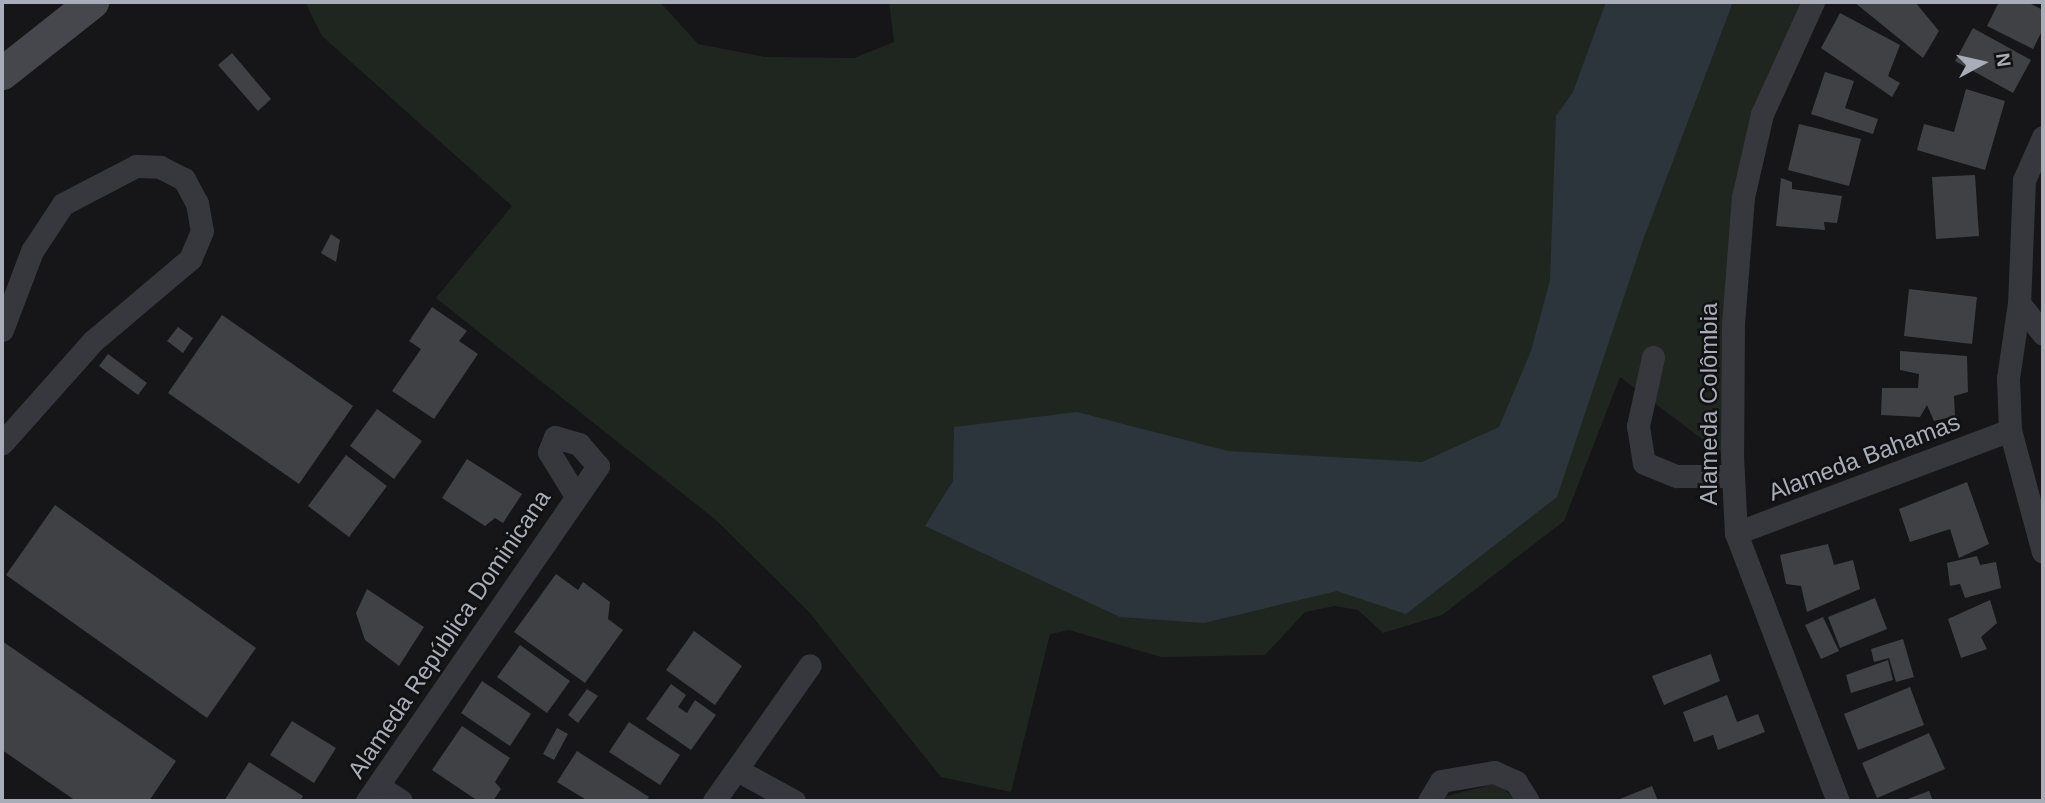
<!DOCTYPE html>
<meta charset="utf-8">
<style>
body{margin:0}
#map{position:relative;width:2045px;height:803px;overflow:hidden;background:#161618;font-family:Helvetica,sans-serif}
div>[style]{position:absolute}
.green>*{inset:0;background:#1e261f}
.water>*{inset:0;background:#2c353c}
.building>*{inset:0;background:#404145}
.street>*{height:23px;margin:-11.5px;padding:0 11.5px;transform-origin:11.5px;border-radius:11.5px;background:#37383d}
.secondary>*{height:33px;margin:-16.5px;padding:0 16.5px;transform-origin:16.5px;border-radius:16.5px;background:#45474d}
span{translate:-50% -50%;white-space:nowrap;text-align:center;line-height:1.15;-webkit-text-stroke:5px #111113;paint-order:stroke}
.street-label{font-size:24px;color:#a8adb8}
.frame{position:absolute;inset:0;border:4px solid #a8adb8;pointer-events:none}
.north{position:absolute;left:1947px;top:28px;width:70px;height:70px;-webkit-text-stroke:5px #111113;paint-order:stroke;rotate:82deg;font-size:19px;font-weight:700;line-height:28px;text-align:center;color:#a8adb8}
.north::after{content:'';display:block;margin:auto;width:24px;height:32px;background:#a8adb8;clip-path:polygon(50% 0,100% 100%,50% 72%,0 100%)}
</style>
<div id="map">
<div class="green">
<i style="clip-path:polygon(305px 2px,660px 2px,698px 44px,765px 57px,854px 58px,894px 42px,889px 2px,1804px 2px,1758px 104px,1726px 457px,1620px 377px,1564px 521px,1442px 615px,1383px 633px,1358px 610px,1335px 606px,1305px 612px,1265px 655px,1161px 657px,1069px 630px,1050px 634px,1011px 792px,941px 777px,809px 612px,716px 520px,436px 298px,512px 206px,322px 36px)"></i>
<i style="clip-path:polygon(1498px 783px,1516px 801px,1443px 801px,1447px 796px)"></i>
</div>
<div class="water">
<i style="clip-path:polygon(1606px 2px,1733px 2px,1643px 240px,1557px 497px,1406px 614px,1337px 591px,1204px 623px,1120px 617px,925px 526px,953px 481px,954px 427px,1077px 412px,1228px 451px,1422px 462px,1499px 427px,1531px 351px,1550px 280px,1556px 116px,1573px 92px)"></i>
</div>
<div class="building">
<i style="clip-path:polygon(1854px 2px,1915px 2px,1939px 31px,1923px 58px)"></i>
<i style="clip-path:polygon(1999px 2px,2027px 2px,2043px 10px,2043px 29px,2033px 49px,1987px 26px)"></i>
<i style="clip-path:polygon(1840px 13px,1900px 45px,1888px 76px,1900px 83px,1892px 97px,1821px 48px)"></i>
<i style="clip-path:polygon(1973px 28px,2031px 60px,2013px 93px,1955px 61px)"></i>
<i style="clip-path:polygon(232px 53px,271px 99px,258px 111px,218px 65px)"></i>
<i style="clip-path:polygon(1825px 72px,1854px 81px,1845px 108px,1878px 119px,1873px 134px,1811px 114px)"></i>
<i style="clip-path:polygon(1966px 89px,2005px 101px,1985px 170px,1917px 150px,1924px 124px,1954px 132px)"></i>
<i style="clip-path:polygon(1799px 124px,1861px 139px,1849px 186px,1788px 170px)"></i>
<i style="clip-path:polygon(1975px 175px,1979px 236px,1936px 239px,1932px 177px)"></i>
<i style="clip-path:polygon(1781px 178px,1792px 182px,1792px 189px,1842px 196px,1837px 223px,1824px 222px,1825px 230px,1776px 226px)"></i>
<i style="clip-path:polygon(331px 234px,340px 240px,336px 262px,321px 253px)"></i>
<i style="clip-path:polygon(1909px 289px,1977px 297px,1972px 344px,1904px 336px)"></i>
<i style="clip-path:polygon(432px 307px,467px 331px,459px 341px,478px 354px,434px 419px,392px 391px,421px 349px,409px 341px)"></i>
<i style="clip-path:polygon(222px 315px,353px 406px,299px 484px,168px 393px)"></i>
<i style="clip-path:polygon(178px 327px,193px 338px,183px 353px,167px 341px)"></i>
<i style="clip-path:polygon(1900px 351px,1967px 356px,1968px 392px,1954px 396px,1955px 416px,1934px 421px,1927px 405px,1920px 417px,1881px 415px,1882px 388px,1918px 388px,1919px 374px,1900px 370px)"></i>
<i style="clip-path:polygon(108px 354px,147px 383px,138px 395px,99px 366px)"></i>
<i style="clip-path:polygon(377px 409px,422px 441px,394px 479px,350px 446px)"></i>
<i style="clip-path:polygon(346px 455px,387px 486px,349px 537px,308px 506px)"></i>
<i style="clip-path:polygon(467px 459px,522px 494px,503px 523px,495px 518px,485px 526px,442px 498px)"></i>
<i style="clip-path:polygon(1967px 482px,1989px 544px,1959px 558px,1950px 529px,1910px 542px,1899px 509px)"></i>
<i style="clip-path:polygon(55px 505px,256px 648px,207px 718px,6px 575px)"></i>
<i style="clip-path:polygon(1828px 544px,1834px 565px,1853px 560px,1860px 589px,1807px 612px,1801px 586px,1786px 584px,1780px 555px)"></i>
<i style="clip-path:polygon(1977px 556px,1980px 565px,1996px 562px,2001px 588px,1965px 598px,1960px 584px,1950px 586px,1947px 563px)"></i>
<i style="clip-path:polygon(556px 574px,578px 590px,583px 582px,610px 602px,608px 619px,623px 630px,585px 683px,514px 632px)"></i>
<i style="clip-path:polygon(367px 589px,424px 627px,399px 666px,365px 640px,356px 613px)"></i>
<i style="clip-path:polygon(1875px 598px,1887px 629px,1840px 648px,1828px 617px)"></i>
<i style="clip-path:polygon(1990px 600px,1997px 623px,1981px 637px,1987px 649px,1961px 658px,1948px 619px)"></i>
<i style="clip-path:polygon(1823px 617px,1839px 651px,1821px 659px,1805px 625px)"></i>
<i style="clip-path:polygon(694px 631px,742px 666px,715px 705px,666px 670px)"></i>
<i style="clip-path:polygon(1903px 639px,1914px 677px,1896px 682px,1889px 658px,1874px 662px,1871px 649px)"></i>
<i style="clip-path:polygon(2px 641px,176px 761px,149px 801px,76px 801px,2px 750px)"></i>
<i style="clip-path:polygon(520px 645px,570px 681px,547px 713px,497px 677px)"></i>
<i style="clip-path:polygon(1711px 654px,1720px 681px,1664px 705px,1652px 676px)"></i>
<i style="clip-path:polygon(1888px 660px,1893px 680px,1851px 693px,1846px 675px)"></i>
<i style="clip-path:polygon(482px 681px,531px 714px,510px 746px,461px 713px)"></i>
<i style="clip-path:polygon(671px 684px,686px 695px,678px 707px,687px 713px,695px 700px,716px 715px,691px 750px,646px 719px)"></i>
<i style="clip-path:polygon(1910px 687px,1924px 725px,1858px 750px,1844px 714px)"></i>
<i style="clip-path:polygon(587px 689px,598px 696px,578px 723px,568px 715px)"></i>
<i style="clip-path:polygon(1727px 695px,1737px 722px,1758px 714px,1765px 732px,1718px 750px,1713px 735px,1694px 742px,1683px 712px)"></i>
<i style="clip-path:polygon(292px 721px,336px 748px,314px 783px,270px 755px)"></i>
<i style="clip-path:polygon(629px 722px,680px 755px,660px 785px,609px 752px)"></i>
<i style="clip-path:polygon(462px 726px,510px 758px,495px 782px,501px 789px,493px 801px,478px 801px,432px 770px)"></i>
<i style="clip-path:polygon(557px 728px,568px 734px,554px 760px,543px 754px)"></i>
<i style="clip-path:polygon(1929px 733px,1945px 769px,1877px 798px,1862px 763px)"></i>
<i style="clip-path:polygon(577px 751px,649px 797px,646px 801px,588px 801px,557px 782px)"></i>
<i style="clip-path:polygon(249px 762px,303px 796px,300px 801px,224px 801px)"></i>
<i style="clip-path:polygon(1652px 786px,1658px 801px,1615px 801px)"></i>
<i style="clip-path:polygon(1929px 791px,1933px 801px,1902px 801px)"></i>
</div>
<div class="street">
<i style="left:1813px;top:2px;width:123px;rotate:114.5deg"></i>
<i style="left:1762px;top:114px;width:85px;rotate:102.9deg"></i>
<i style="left:1743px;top:197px;width:127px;rotate:94.5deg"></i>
<i style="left:1733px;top:324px;width:131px;rotate:90.4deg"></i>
<i style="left:1732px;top:455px;width:78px;rotate:87.1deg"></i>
<i style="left:1736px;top:533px;width:287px;rotate:69.2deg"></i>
<i style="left:2043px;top:137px;width:47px;rotate:113.8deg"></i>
<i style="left:2024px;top:180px;width:123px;rotate:92.3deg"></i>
<i style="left:2019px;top:303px;width:76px;rotate:98.3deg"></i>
<i style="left:2008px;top:378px;width:52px;rotate:87.8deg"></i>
<i style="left:2010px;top:430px;width:126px;rotate:74.9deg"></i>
<i style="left:2019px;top:303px;width:39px;rotate:52deg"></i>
<i style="left:2px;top:330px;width:85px;rotate:-69.2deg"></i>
<i style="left:32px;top:251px;width:56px;rotate:-56.6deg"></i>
<i style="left:63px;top:204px;width:82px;rotate:-27.5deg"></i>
<i style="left:136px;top:166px;width:24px;rotate:2deg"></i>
<i style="left:160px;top:167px;width:27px;rotate:27deg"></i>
<i style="left:184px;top:179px;width:27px;rotate:62deg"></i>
<i style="left:197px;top:203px;width:28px;rotate:80deg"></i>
<i style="left:202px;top:231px;width:30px;rotate:113deg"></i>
<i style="left:190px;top:259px;width:127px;rotate:139.8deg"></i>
<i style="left:93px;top:341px;width:137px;rotate:131.7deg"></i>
<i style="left:1653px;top:357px;width:71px;rotate:102.3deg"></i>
<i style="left:1638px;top:426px;width:37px;rotate:81deg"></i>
<i style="left:1644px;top:463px;width:35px;rotate:22deg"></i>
<i style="left:1677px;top:476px;width:56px"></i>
<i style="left:1736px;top:533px;width:293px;rotate:-20.6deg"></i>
<i style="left:737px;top:770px;width:65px;rotate:28.5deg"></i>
<i style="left:378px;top:786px;width:27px;rotate:33deg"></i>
<i style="left:367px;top:801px;width:407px;rotate:-55.4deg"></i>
<i style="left:598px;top:466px;width:29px;rotate:-131deg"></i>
<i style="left:579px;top:444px;width:25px;rotate:-164deg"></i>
<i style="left:555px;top:437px;width:16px;rotate:112deg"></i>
<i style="left:549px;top:452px;width:52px;rotate:58.5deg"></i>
<i style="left:714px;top:801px;width:166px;rotate:-54.8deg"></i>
<i style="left:1429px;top:801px;width:23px;rotate:-59deg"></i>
<i style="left:1441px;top:781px;width:54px;rotate:-9.6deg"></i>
<i style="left:1494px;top:772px;width:24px;rotate:24deg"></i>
<i style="left:1516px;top:782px;width:22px;rotate:58deg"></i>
</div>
<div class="secondary">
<i style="left:2px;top:73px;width:115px;rotate:-38.3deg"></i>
</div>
<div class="street-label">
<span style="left:1709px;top:404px;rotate:-90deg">Alameda Colômbia</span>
<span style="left:1864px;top:457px;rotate:-21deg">Alameda Bahamas</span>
<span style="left:449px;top:634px;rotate:-56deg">Alameda República Dominicana</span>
</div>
<div class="frame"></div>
<div class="north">N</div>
</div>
